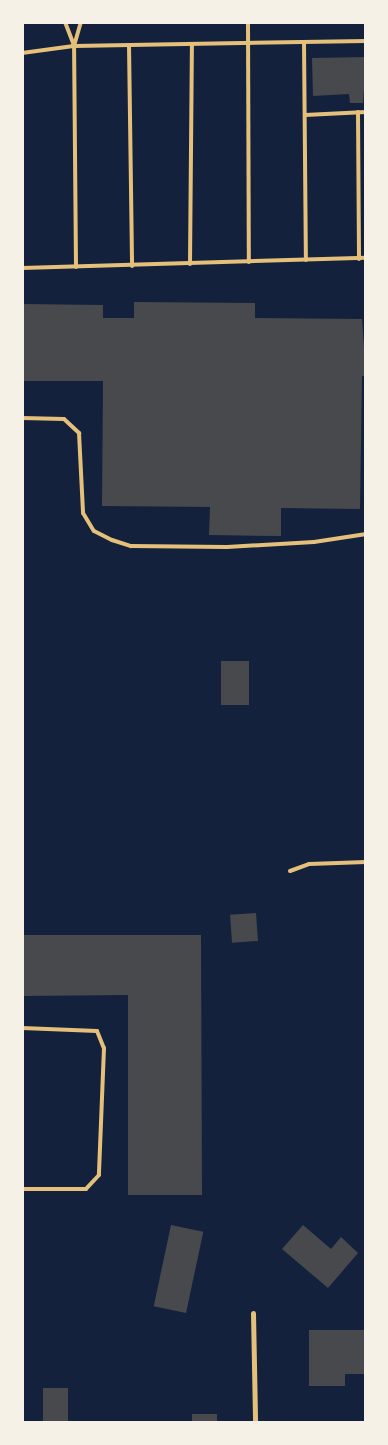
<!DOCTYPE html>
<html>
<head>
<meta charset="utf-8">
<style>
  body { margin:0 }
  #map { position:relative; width:388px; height:1445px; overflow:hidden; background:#14213d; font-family:Barlow,sans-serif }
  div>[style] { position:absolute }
  .building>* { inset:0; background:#48494c; transform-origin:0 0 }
  .service>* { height:4px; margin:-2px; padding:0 2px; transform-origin:2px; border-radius:2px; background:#e5c07b }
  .minor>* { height:5px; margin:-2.5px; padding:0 2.5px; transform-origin:2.5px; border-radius:2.5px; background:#e5c07b }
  span { translate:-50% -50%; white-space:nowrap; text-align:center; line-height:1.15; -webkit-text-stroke:5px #f6f1e7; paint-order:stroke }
  .frame { position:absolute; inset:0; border:24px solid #f6f1e7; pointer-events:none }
</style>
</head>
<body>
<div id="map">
  <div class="building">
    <div style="clip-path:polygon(366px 57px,363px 103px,350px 103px,349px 94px,313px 96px,312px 58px)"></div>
    <div style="clip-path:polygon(134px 302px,255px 303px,255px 318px,362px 319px,366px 376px,362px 376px,360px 509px,281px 508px,281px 536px,209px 535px,210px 507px,102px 506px,103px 381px,22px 381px,22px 304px,103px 305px,103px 318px,134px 318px)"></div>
    <div style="left:221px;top:661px;width:28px;height:44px"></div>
    <div style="left:256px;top:913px;width:28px;height:26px;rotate:86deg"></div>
    <div style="clip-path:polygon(22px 935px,201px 935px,202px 1195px,128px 1195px,128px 995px,22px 996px)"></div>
    <div style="left:171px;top:1225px;width:33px;height:83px;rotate:12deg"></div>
    <div style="clip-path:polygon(303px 1225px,331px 1249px,341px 1237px,358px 1253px,328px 1288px,282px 1249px)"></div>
    <div style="clip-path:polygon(309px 1330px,366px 1330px,366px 1374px,345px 1374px,345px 1386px,309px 1386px)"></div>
    <div style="left:43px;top:1388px;width:25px;height:34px"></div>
    <div style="left:192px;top:1414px;width:25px;height:8px"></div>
  </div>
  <div class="service">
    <div style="left:65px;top:22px;width:26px;rotate:69deg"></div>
    <div style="left:248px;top:22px;width:240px;rotate:89.8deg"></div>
    <div style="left:304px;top:42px;width:218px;rotate:89.5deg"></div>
    <div style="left:129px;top:45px;width:221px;rotate:89.2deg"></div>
    <div style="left:22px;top:53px;width:52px;rotate:-7.7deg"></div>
    <div style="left:74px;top:46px;width:292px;rotate:-1deg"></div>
    <div style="left:358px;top:112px;width:147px;rotate:89.6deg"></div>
    <div style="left:305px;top:115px;width:61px;rotate:-2.8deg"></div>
    <div style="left:190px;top:264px;width:220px;rotate:-89.5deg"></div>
    <div style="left:76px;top:267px;width:221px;rotate:-90.5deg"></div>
    <div style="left:74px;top:46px;width:25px;rotate:-74deg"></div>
    <div style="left:22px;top:268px;width:344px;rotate:-1.7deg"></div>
    <div style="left:22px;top:418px;width:42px;rotate:1.4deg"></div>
    <div style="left:64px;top:419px;width:21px;rotate:43deg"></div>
    <div style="left:79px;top:433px;width:80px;rotate:87.1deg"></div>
    <div style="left:83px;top:513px;width:21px;rotate:59deg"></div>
    <div style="left:94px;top:531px;width:20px;rotate:27deg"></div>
    <div style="left:112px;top:540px;width:20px;rotate:18deg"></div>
    <div style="left:131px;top:546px;width:96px;rotate:0.6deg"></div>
    <div style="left:227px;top:547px;width:87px;rotate:-3.3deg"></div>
    <div style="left:314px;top:542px;width:53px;rotate:-8.7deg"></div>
    <div style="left:22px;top:500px;width:9px;rotate:90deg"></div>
    <div style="left:290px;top:871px;width:20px;rotate:-20deg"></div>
    <div style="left:309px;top:864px;width:57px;rotate:-2deg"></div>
    <div style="left:22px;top:1028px;width:75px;rotate:2.3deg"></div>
    <div style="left:97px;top:1031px;width:18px;rotate:68deg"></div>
    <div style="left:104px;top:1048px;width:127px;rotate:92.3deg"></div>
    <div style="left:99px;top:1175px;width:19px;rotate:133deg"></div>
    <div style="left:86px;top:1189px;width:64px;rotate:180deg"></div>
  </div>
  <div class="minor">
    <div style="left:253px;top:1313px;width:109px;rotate:88.9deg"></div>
  </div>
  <div class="frame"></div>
</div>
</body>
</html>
